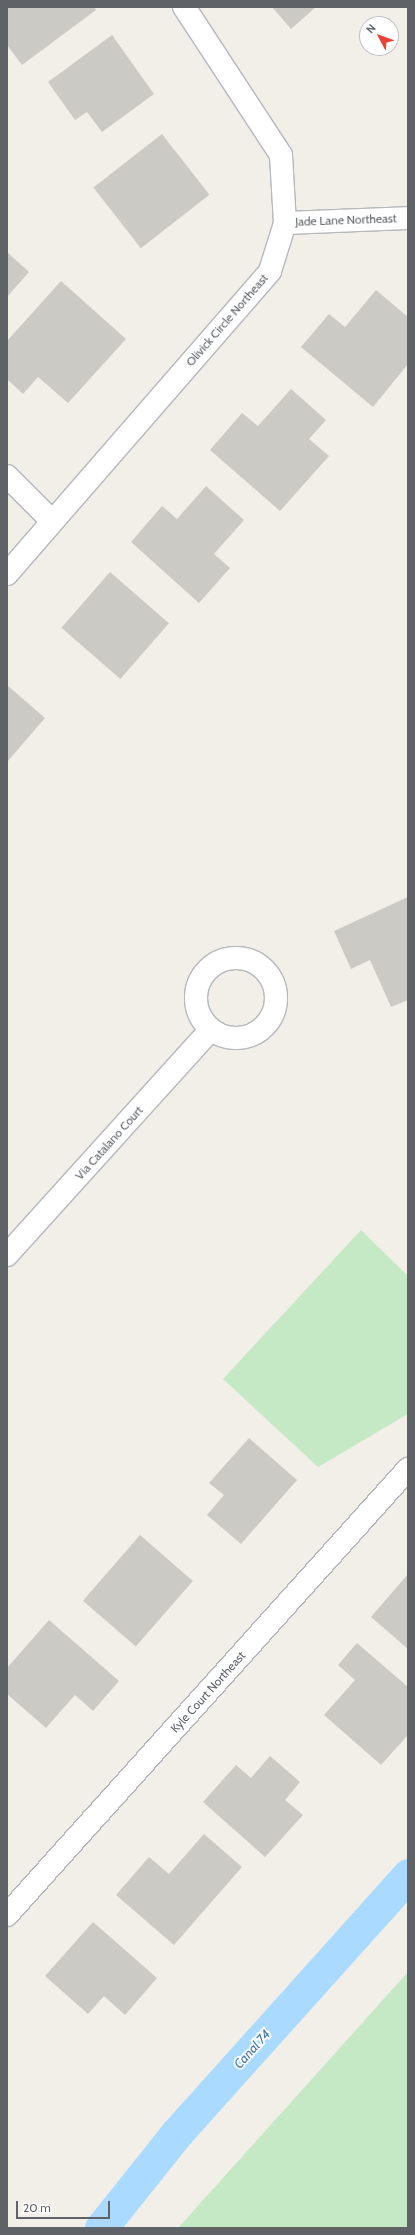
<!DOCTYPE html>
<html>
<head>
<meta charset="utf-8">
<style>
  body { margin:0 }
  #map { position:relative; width:415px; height:2235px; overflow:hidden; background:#f1efe8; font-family:Cabin,sans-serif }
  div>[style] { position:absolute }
  .green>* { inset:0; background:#c5e8c5 }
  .canal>* { height:33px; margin:-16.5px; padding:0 16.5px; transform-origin:16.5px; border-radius:16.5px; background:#aadaff }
  .building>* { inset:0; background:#cccac5; transform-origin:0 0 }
  .roads { filter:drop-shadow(1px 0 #b5b8bc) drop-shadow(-1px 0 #b5b8bc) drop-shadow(0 1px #b5b8bc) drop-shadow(0 -1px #b5b8bc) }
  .minor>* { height:22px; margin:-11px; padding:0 11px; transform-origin:11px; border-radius:11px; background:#fff }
  .minor>.ring { margin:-11px; padding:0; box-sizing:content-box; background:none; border:22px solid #fff; border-radius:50% }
  span { translate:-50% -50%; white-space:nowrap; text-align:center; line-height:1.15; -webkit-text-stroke:3.5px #fff; paint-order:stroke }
  .street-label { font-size:12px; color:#5f6368 }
  .water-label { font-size:13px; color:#4174aa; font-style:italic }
  .frame { position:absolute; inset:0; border:8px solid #5f6368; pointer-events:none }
  .north { position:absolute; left:359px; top:16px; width:40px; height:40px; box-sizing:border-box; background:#fff; border:1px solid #bfc1c3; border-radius:50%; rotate:311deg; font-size:11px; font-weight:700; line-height:16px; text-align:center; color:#5f6368 }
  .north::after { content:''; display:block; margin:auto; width:14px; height:18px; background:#ea4335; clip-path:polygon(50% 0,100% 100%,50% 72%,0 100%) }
  .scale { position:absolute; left:16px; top:2201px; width:94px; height:18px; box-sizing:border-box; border:2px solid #5f6368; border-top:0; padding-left:5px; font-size:12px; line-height:14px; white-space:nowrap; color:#5f6368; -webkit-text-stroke:3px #fff; paint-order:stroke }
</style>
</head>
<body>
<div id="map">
  <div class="green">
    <div style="clip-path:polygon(361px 1230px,408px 1276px,408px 1414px,318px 1467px,223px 1379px)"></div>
    <div style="clip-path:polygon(408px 1972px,408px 2228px,178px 2228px)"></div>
  </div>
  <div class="canal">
    <div style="left:101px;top:2228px;width:120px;rotate:-51.4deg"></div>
    <div style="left:176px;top:2134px;width:348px;rotate:-48.1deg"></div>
  </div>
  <div class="building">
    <div style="clip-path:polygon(7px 7px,94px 7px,96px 10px,22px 65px,7px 45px)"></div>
    <div style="clip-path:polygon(272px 7px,316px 7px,291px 29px)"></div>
    <div style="clip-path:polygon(112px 35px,154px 94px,102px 132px,87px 112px,75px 120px,48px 82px)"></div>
    <div style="left:162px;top:134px;width:77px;height:87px;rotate:52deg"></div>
    <div style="clip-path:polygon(7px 252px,29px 272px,7px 297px)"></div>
    <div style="clip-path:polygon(61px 281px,126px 339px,68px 403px,38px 377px,23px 394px,7px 379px,7px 341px)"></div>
    <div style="clip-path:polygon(376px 290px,408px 317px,408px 364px,373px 407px,301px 347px,329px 314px,345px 327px)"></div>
    <div style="clip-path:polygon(291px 389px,326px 420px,309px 439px,329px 456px,280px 511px,210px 450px,242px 413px,258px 426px)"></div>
    <div style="clip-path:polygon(206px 486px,244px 520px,214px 554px,230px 568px,199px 603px,131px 542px,162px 506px,177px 519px)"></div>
    <div style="left:110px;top:572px;width:78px;height:74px;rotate:41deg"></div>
    <div style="clip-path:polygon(7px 685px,45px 718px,7px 762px)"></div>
    <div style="clip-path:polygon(408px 897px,408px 1000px,391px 1007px,370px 960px,351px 969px,334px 931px)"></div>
    <div style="clip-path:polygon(249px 1438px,297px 1480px,241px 1544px,207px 1515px,224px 1495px,209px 1483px)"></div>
    <div style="left:140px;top:1535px;width:70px;height:87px;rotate:41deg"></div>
    <div style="clip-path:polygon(408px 1574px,408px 1649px,371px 1617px)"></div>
    <div style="clip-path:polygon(49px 1620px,119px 1681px,93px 1711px,75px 1695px,46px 1728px,7px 1694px,7px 1668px)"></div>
    <div style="clip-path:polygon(357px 1643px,408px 1687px,408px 1735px,381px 1765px,324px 1715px,355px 1680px,338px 1665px)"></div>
    <div style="clip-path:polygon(270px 1756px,300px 1782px,285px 1800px,303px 1815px,265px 1857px,203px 1802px,236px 1765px,251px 1778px)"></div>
    <div style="clip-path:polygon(204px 1834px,242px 1867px,174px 1945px,116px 1895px,149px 1857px,169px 1874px)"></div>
    <div style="clip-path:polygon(93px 1922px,157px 1978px,125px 2015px,104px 1996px,88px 2014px,45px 1976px)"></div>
  </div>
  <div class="roads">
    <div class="minor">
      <div style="left:285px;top:223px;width:123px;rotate:-2.3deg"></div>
      <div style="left:7px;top:476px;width:64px;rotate:45deg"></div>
      <div style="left:7px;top:574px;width:401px;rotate:-49deg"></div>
      <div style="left:270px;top:271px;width:50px;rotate:-72.6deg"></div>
      <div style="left:285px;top:223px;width:68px;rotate:-93.4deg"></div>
      <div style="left:281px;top:155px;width:177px;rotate:-123.2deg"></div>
      <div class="ring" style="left:196px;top:958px;width:58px;height:58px"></div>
      <div style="left:7px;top:1255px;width:303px;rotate:-47.9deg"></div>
      <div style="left:7px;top:1915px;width:600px;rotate:-48.04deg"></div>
    </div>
  </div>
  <div class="street-label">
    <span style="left:346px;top:220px;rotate:-2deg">Jade Lane Northeast</span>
    <span style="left:227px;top:320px;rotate:-49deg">Olivick Circle Northeast</span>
    <span style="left:109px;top:1143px;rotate:-48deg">Via Catalano Court</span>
    <span style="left:208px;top:1692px;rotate:-48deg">Kyle Court Northeast</span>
  </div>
  <div class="water-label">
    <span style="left:252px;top:2049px;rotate:-48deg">Canal 74</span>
  </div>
  <div class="frame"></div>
  <div class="north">N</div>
  <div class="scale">20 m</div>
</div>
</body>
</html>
